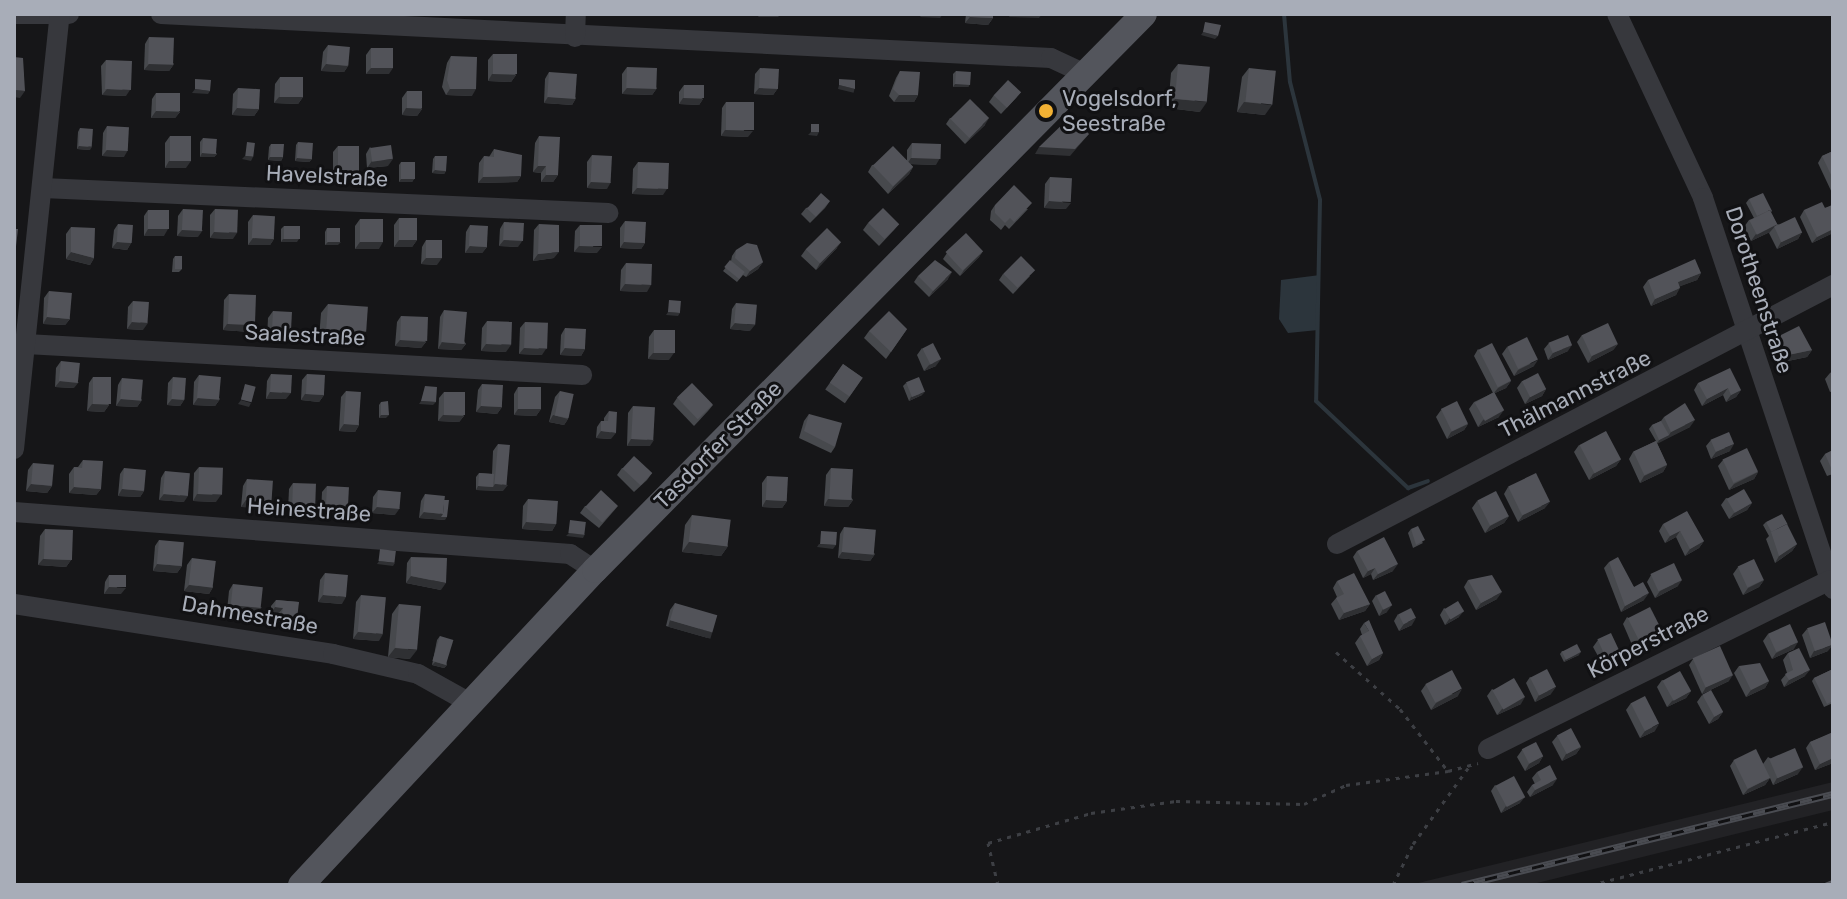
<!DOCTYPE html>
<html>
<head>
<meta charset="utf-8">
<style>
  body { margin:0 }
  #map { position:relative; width:1847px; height:899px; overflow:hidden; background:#161618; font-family:Rubik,sans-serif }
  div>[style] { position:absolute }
  .built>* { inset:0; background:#222225 }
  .water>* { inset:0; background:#2c353c }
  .stream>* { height:4px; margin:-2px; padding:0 2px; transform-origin:2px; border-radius:2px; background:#2c353c }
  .path>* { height:3px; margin-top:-1.5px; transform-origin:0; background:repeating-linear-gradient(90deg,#3d3f44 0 4px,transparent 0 10px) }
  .minor>* { height:20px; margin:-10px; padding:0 10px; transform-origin:10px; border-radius:10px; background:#37383d }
  .major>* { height:26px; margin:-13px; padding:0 13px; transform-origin:13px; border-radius:13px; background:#53555c }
  .rail>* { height:7px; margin-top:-3.5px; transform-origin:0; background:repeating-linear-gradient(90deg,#111113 0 12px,#4a4c52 0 24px); box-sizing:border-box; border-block:2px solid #4a4c52 }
  .wall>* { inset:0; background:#47494d; transform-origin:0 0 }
  .shaded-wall>* { inset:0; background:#2f3033; transform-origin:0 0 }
  .building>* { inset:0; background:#525359; transform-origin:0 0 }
  .dots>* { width:22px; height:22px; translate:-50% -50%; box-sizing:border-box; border:4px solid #111113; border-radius:50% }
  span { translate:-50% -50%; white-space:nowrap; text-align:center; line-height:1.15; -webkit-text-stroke:6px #111113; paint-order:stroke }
  .poi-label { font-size:22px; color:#a8adb8 }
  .left { translate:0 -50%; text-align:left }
  .street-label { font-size:22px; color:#a8adb8 }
  .frame { position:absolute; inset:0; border:16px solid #a8adb8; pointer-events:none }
</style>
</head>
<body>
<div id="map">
  <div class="built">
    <div style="clip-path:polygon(1833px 782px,1833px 810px,1529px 885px,1410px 885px)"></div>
  </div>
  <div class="water">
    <div style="clip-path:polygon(1320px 275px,1318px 330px,1288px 333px,1279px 319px,1281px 280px)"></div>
  </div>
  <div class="stream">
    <div style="left:1284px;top:14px;width:68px;rotate:85deg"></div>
    <div style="left:1290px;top:82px;width:122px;rotate:75.7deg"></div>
    <div style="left:1320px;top:200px;width:201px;rotate:91.1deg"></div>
    <div style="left:1316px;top:401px;width:127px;rotate:43.4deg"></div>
    <div style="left:1408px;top:488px;width:21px;rotate:-19deg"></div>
  </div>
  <div class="path">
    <div style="left:1336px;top:652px;width:86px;rotate:41.7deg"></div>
    <div style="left:1400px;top:709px;width:78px;rotate:52.3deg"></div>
    <div style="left:1448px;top:771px;width:31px;rotate:-15deg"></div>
    <div style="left:998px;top:885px;width:43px;rotate:-103.4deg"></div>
    <div style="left:988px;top:843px;width:107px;rotate:-16.2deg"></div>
    <div style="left:1091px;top:813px;width:86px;rotate:-8deg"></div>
    <div style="left:1176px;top:801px;width:128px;rotate:1.3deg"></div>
    <div style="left:1304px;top:804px;width:46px;rotate:-24.3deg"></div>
    <div style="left:1346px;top:785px;width:103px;rotate:-7.8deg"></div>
    <div style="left:1393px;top:885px;width:46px;rotate:-64deg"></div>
    <div style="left:1413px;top:844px;width:94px;rotate:-54.1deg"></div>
    <div style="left:1591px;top:885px;width:250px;rotate:-14.6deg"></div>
  </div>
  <div class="minor">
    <div style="left:14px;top:14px;width:55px"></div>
    <div style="left:161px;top:14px;width:891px;rotate:2.83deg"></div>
    <div style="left:1051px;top:58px;width:35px;rotate:25deg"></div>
    <div style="left:1617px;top:14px;width:203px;rotate:64.9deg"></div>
    <div style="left:1703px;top:198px;width:412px;rotate:71.6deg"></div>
    <div style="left:575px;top:37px;width:23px;rotate:-88deg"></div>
    <div style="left:43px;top:188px;width:566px;rotate:2.53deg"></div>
    <div style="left:26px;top:344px;width:557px;rotate:3.19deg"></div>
    <div style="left:14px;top:449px;width:437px;rotate:-84deg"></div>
    <div style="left:14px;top:512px;width:558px;rotate:4.32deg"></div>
    <div style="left:570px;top:554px;width:30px;rotate:33deg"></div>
    <div style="left:1337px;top:544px;width:560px;rotate:-27.57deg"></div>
    <div style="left:14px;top:604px;width:323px;rotate:8.9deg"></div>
    <div style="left:333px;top:654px;width:87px;rotate:13.2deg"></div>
    <div style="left:418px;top:674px;width:57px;rotate:29.2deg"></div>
    <div style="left:1488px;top:749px;width:381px;rotate:-26.3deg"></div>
  </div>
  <div class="major">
    <div style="left:301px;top:885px;width:431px;rotate:-47deg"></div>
    <div style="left:595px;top:570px;width:781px;rotate:-45.36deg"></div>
  </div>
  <div class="rail">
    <div style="left:1462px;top:885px;width:382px;rotate:-13.8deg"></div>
  </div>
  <div class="wall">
    <div style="clip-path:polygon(966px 14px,993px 14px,993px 18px,988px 25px,965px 23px)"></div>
    <div style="clip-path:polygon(149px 37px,174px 64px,169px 71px,144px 70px,145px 44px)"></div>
    <div style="clip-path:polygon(328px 45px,348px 66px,344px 72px,321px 71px,323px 52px)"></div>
    <div style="clip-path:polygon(371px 48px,389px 74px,366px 74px,366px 55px)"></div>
    <div style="clip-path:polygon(493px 54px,516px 75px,511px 82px,488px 81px,488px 60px)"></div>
    <div style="clip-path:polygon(451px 56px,472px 96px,446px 95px,442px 87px,447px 63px)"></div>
    <div style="clip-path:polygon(106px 60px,126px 96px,102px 95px,101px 66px)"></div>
    <div style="clip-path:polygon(1178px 64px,1200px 112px,1168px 108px,1171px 73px)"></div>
    <div style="clip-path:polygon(627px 67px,657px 88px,652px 95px,622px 94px,622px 74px)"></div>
    <div style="clip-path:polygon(760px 68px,778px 88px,773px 95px,754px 94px,755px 74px)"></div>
    <div style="clip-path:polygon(1249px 68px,1265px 115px,1237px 112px,1242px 77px)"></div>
    <div style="clip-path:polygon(900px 71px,918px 95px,914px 102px,894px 102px,889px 96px,896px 78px)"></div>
    <div style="clip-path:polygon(956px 71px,970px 84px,968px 87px,953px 87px,953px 74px)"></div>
    <div style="clip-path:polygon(549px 72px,576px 98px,572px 105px,544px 103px,545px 79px)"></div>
    <div style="clip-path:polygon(280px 77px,303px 97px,298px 104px,274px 103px,275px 84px)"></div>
    <div style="clip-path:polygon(684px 85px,703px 99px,699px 105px,679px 104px,679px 92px)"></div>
    <div style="clip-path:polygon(238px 88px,259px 109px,254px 116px,232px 115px,233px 94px)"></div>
    <div style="clip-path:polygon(407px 91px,422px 109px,417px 116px,402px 115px,402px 98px)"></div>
    <div style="clip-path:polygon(1021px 92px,1016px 98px,1001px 114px,989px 102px,994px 95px)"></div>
    <div style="clip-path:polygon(156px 93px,180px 112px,175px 118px,151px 118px,152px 99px)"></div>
    <div style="clip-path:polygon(726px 102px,748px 137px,721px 136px,722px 108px)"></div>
    <div style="clip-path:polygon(950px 118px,985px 125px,965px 144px,946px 124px)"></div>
    <div style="clip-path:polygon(107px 126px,124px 157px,102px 156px,103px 133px)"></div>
    <div style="clip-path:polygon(80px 128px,90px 150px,77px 149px,78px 132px)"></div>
    <div style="clip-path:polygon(170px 136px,186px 168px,165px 168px,165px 143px)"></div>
    <div style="clip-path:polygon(539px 136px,558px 175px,553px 182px,541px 182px,541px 173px,533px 172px,535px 143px)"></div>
    <div style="clip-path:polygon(203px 138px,217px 154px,214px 157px,200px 157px,200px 142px)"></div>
    <div style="clip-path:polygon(298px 142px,312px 159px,309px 162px,295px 161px,296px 145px)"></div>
    <div style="clip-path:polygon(912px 143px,936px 165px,910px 164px,913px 167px,909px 174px,888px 194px,868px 172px,872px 165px,907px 160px,907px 150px)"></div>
    <div style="clip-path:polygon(271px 144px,283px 157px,281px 161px,268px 160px,269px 147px)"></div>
    <div style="clip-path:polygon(338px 146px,359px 174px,354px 180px,333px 180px,333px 152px)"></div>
    <div style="clip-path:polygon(370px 147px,388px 166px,367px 168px,366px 154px)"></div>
    <div style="clip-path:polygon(494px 149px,521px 176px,517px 182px,478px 183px,479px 163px,484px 156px,489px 157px)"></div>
    <div style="clip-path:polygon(1833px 151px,1833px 195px,1818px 163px,1822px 156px)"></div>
    <div style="clip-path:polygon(592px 155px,607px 189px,587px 188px,587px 162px)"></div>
    <div style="clip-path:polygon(435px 156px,446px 171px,444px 174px,432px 173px,433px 159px)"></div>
    <div style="clip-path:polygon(401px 162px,414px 179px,412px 182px,399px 182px,399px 165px)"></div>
    <div style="clip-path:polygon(638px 162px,663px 195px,632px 194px,633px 169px)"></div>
    <div style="clip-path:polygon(1050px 177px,1066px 209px,1044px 208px,1045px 184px)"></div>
    <div style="clip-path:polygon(1749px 199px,1771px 213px,1777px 224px,1802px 232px,1798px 239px,1777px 249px,1769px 233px,1770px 232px,1751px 241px,1744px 227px,1749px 220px,1754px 218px,1746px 203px)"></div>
    <div style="clip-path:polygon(830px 201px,825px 208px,810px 223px,801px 214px,806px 208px)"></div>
    <div style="clip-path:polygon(995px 205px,1028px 209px,1009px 229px,1005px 225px,1001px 230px,990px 220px,991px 211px)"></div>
    <div style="clip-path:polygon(1833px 207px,1833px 233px,1812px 243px,1800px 217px,1804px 210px)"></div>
    <div style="clip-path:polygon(183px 209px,198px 237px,177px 236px,178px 216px)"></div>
    <div style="clip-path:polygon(215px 209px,233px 239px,210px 238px,210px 215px)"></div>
    <div style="clip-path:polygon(148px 210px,164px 236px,144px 236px,144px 216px)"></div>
    <div style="clip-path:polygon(253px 215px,274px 239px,270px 245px,248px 245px,248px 222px)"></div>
    <div style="clip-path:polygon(399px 218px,417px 240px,412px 247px,394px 247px,394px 225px)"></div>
    <div style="clip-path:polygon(360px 219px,379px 249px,355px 249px,355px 226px)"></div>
    <div style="clip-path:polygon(625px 221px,645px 243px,641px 249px,620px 248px,620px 228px)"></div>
    <div style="clip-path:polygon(504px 222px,518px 247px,499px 246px,500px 229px)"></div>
    <div style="clip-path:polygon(868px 223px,899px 224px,894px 230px,879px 246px,863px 230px)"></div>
    <div style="clip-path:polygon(118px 224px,131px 243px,127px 250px,112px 248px,114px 230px)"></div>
    <div style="clip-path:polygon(539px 224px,554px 258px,533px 261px,534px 230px)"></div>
    <div style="clip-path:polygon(470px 225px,487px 247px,482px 253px,465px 253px,466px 232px)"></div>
    <div style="clip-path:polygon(580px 225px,597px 253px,574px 252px,575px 231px)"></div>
    <div style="clip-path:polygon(284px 226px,297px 242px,281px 242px,281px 229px)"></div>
    <div style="clip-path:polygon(71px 227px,94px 258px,90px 265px,66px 259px,66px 234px)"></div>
    <div style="clip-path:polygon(327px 228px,338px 245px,325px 245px,325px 232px)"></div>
    <div style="clip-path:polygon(426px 240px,437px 265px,421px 264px,422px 247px)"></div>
    <div style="clip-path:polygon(837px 248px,816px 270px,801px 256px,806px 249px)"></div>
    <div style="clip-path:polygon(736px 250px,763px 262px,758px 269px,746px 277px,743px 275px,737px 282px,723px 271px,731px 261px,732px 256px)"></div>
    <div style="clip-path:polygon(983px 251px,979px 257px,960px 276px,943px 259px,947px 253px)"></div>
    <div style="clip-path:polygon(175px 256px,182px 269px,179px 272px,172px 272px,173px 259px)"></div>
    <div style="clip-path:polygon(626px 263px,647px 292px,620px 291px,621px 270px)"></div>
    <div style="clip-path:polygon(1701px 273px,1697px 280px,1680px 286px,1676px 295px,1651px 306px,1643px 287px,1648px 280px)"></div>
    <div style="clip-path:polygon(1003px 274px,1030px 276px,1013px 294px,999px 280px)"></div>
    <div style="clip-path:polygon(918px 276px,948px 279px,929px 297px,914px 282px)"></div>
    <div style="clip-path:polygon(49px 291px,70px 319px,65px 325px,43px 324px,44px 298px)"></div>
    <div style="clip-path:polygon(229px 294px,250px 332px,223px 330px,224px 300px)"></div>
    <div style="clip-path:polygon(133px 301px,143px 330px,127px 329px,128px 307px)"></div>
    <div style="clip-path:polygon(736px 303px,750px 331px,730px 329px,732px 309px)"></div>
    <div style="clip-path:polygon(328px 304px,365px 333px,358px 343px,319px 339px,321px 313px)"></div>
    <div style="clip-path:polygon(444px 310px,466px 344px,461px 350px,438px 349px,440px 317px)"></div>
    <div style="clip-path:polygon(273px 311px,287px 340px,267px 339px,268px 318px)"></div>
    <div style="clip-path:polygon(401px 316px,426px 342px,421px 348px,395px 346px,397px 322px)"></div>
    <div style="clip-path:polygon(487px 321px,506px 352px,481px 351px,482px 328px)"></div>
    <div style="clip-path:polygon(525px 322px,542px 355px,519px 354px,520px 328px)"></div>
    <div style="clip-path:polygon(565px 328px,585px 349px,581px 356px,560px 355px,561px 335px)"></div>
    <div style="clip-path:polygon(907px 329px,886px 359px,864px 338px,869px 331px)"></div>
    <div style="clip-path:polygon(654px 330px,669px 360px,648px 359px,649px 337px)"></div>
    <div style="clip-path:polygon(1582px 335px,1618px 344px,1613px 350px,1588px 363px,1577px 342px)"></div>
    <div style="clip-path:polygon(1779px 336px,1812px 350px,1807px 357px,1783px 362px,1774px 343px)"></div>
    <div style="clip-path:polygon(1549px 343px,1568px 351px,1548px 360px,1544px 349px)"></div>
    <div style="clip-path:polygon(1507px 347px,1534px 366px,1514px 376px,1502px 354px)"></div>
    <div style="clip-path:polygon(922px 348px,936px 366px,924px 371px,917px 355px)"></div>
    <div style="clip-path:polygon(1478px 349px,1511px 381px,1506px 388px,1495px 393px,1499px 417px,1478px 427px,1469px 409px,1474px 402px,1493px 393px,1474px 356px)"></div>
    <div style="clip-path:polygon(61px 361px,74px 388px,55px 387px,56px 368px)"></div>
    <div style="left:843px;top:364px;width:24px;height:31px;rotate:35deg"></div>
    <div style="clip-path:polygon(1833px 371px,1833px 391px,1830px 392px,1825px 379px,1830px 373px)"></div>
    <div style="clip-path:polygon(271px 374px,286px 399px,266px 399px,267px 381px)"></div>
    <div style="clip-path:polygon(307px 374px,324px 395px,319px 402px,301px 400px,302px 380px)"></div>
    <div style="clip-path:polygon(199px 375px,220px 399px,215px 406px,193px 405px,194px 382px)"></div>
    <div style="clip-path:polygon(93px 377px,109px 405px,104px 412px,87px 411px,89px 383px)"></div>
    <div style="clip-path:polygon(173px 377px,184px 400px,180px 406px,167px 405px,168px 383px)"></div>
    <div style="clip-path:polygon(122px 378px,142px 400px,137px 407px,116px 406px,118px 385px)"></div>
    <div style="clip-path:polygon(1522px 381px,1546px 389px,1542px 396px,1525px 404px,1517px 388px)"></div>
    <div style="clip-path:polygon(906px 383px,922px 395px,909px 401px,903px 386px)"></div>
    <div style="clip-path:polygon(1698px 383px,1741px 390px,1736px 397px,1726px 402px,1723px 395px,1702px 406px,1694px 390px)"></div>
    <div style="clip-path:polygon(482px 384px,502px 407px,497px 414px,476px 412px,478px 390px)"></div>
    <div style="clip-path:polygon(518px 387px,541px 409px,536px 416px,514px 415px,514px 394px)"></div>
    <div style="clip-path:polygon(346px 391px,359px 425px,355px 432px,339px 431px,341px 397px)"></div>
    <div style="clip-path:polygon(560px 391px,568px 419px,564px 425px,549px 422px,555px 397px)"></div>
    <div style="clip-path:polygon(444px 392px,464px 416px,459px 422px,438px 421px,439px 398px)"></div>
    <div style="clip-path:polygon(677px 398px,713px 405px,708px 411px,694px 426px,673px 404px)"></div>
    <div style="clip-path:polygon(381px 402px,386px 418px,379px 418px,379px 405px)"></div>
    <div style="clip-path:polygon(633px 406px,650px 446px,627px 446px,628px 413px)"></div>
    <div style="clip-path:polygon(1441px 410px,1468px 424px,1464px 430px,1447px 439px,1436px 417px)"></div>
    <div style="clip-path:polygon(609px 411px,611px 439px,596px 438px,597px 427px,601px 421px,604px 421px,604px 418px)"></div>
    <div style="clip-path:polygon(809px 414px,835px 447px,831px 453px,799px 438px,804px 421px)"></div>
    <div style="clip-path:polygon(1664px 417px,1690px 427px,1657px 443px,1667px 465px,1663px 472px,1640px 483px,1629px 459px,1633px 452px,1656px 441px,1649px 429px,1652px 425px,1661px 421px)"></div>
    <div style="clip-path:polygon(1711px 440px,1730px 451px,1711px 459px,1706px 446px)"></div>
    <div style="clip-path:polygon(498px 444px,503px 491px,476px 490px,476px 477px,479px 473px,492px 474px,493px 451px)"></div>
    <div style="clip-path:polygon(1579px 445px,1621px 459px,1616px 466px,1589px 480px,1574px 452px)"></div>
    <div style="clip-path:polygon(1833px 450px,1833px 474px,1827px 476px,1820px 461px,1825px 454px)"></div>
    <div style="clip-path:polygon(83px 460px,101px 489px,96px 495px,69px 493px,69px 474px,74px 467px,78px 467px)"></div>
    <div style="clip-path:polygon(1723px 460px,1758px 472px,1754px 479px,1729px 490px,1718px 466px)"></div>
    <div style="clip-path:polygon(33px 463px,52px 486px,47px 493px,26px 491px,28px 470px)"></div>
    <div style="clip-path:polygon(199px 467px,216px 502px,193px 501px,194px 473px)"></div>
    <div style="clip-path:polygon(124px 468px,144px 491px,140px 497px,118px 496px,120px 474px)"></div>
    <div style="clip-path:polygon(622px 468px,652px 473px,647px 480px,634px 492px,617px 475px)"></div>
    <div style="clip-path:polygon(831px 468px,853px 500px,848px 507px,824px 506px,826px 475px)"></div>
    <div style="clip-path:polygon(165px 471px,184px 502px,159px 500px,161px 478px)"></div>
    <div style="clip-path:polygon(767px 476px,787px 501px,782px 508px,762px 507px,762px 483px)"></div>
    <div style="clip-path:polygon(247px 479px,272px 502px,267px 508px,241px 507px,243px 486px)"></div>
    <div style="clip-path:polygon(293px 483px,315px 506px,311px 512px,288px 511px,289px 489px)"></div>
    <div style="clip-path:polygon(327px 486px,343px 515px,321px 514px,322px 492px)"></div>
    <div style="clip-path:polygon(1508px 487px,1545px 508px,1518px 522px,1504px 494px)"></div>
    <div style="clip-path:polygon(378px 490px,395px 515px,372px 513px,373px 497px)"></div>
    <div style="clip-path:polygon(425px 494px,445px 520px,419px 518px,421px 501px)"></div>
    <div style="clip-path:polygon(1726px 498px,1752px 503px,1747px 510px,1729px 519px,1721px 505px)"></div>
    <div style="clip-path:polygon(528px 499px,556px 524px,552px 531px,522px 529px,523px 506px)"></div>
    <div style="clip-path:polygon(1477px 501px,1509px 516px,1504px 523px,1485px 533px,1472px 508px)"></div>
    <div style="clip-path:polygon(585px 506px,618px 506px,599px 528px,580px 513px)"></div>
    <div style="clip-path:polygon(692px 515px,728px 546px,721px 556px,682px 552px,685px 525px)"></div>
    <div style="clip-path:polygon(1766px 522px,1797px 544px,1792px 551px,1775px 563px,1766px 539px,1769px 536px,1763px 525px)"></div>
    <div style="clip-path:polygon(1663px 524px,1704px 541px,1699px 548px,1685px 556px,1676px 537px,1665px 543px,1659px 531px)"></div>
    <div style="clip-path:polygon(844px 527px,875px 554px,870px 561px,838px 558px,840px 534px)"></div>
    <div style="clip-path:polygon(45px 529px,71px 560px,66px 567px,38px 565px,40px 536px)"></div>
    <div style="clip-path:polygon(1411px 529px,1423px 543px,1413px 548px,1408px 533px)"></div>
    <div style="clip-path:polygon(159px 540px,182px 566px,177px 573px,153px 571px,155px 546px)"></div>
    <div style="clip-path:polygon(1357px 551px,1393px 571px,1373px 580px,1371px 574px,1363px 578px,1353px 557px)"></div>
    <div style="clip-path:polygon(411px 557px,441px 590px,406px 583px,407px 563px)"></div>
    <div style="clip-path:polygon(192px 558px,213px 587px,209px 594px,184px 591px,187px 565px)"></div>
    <div style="clip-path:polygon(1609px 562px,1634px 587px,1644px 600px,1621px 612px,1604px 568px)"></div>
    <div style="clip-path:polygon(1738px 567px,1764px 580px,1759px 587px,1743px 595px,1733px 574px)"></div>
    <div style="clip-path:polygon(325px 573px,342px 604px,318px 602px,320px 580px)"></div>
    <div style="clip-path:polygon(109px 575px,121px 594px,104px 594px,105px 582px)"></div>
    <div style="clip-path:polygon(1651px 575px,1678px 586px,1655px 598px,1647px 582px)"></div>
    <div style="clip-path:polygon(1468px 580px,1497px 599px,1476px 610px,1464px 587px)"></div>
    <div style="clip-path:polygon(1337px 581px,1370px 604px,1365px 611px,1339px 620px,1331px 604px,1337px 597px,1333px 588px)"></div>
    <div style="clip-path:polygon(233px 584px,257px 614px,227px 611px,229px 591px)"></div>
    <div style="clip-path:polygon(361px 595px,379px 641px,353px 639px,356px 602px)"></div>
    <div style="clip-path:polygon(1376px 595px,1387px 612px,1379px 616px,1372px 601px)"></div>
    <div style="clip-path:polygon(276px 600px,299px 602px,292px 625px,277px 624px,278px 614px,271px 614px,271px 606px)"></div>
    <div style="clip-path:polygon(675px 603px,708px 638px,666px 626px,670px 610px)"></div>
    <div style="clip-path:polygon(399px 604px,410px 659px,388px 657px,392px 614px)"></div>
    <div style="clip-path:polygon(1444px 608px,1459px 617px,1445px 625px,1440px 615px)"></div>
    <div style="clip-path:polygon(1398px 614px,1412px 625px,1399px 631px,1394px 621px)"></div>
    <div style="clip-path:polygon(1627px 617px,1656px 636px,1633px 647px,1623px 624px)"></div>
    <div style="clip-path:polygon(1364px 623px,1383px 653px,1379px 660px,1367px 666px,1355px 643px,1360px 636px,1362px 635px,1360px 629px)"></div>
    <div style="clip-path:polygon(1807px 629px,1828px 651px,1810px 658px,1802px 635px)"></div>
    <div style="clip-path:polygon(1768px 634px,1794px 649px,1772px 659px,1763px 641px)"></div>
    <div style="clip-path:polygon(440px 636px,447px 665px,444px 668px,432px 665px,437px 640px)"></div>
    <div style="clip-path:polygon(1598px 640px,1617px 660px,1604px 667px,1593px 647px)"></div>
    <div style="clip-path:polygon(1562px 651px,1579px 655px,1564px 662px,1560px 654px)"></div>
    <div style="clip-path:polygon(1788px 653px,1805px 676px,1784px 687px,1781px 680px,1787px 673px,1783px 660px)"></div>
    <div style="clip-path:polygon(1693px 659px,1729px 681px,1702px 694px,1689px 665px)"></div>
    <div style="clip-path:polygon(1739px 666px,1769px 681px,1765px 688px,1746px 697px,1734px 673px)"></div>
    <div style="clip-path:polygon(1833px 669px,1833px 703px,1824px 707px,1812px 681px,1814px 678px)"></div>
    <div style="clip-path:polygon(1530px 677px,1551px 694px,1535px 702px,1526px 683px)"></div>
    <div style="clip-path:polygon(1662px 680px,1691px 691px,1686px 698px,1667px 707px,1657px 687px)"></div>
    <div style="clip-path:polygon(1426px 684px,1458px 696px,1431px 710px,1421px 691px)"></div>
    <div style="clip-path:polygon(1492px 689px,1521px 704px,1497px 715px,1487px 696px)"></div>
    <div style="clip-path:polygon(1702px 695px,1723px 712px,1718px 719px,1709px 724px,1697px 702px)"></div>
    <div style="clip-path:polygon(1631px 703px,1655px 731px,1640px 738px,1626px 710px)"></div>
    <div style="clip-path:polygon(1833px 733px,1833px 763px,1815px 770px,1806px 748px,1810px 742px)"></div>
    <div style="clip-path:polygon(1557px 736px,1581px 747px,1576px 754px,1562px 761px,1552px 742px)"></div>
    <div style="clip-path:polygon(1522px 750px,1543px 756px,1539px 763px,1525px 771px,1517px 757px)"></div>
    <div style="clip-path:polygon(1768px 757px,1798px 774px,1773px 785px,1770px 778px,1765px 785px,1743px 795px,1730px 766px,1734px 760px,1763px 764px)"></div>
    <div style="clip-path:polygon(1537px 772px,1553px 785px,1530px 797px,1527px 792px,1532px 785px,1535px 784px,1532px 778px)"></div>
    <div style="clip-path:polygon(1495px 785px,1520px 803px,1501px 813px,1491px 791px)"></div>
  </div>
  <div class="shaded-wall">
    <div style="clip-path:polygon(722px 14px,745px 14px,743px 16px,721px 15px)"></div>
    <div style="clip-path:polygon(760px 14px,781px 14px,778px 17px,758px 17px)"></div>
    <div style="clip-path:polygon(922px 14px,943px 14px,940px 18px,920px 17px)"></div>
    <div style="clip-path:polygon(1011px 14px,1042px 14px,1039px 18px,1009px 17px)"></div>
    <div style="clip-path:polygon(970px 17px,993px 18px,988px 25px,965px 23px)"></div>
    <div style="clip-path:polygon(1203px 32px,1218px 36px,1215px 39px,1201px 35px)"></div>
    <div style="clip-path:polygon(149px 64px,174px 64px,169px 71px,144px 70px)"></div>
    <div style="clip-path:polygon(326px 64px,348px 66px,344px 72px,321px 71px)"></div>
    <div style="clip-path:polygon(371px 68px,393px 68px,389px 74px,366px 74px)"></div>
    <div style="clip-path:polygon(492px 74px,516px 75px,511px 82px,488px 81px)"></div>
    <div style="clip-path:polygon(955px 84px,970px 84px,968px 87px,953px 87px)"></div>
    <div style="left:839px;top:85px;width:16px;height:4px;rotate:14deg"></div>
    <div style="clip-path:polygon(627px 88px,657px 88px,652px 95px,622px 94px)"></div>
    <div style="clip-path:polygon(759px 88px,778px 88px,773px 95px,754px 94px)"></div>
    <div style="clip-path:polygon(107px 89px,130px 90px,126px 96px,102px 95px)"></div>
    <div style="clip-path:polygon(195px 89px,210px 91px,208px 94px,192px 93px)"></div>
    <div style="clip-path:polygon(450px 89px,476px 89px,472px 96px,446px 95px)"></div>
    <div style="clip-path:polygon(14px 90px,25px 91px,20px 98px,14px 97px)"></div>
    <div style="clip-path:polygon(899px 95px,918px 95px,914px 102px,894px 102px)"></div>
    <div style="clip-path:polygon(279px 97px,303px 97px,298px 104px,274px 103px)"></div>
    <div style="clip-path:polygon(548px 97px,576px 98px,572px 105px,544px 103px)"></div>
    <div style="clip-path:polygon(683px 98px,703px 99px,699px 105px,679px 104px)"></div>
    <div style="clip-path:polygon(1175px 99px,1207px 102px,1200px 112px,1168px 108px)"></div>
    <div style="clip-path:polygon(1244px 102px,1272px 105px,1265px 115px,1237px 112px)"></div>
    <div style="clip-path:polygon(237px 108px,259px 109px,254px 116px,232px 115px)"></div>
    <div style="clip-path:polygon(406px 108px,422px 109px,417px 116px,402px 115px)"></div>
    <div style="clip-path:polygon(156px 111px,180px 112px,175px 118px,151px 118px)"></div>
    <div style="clip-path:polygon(989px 118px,985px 125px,965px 144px,970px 138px)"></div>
    <div style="clip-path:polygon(725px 130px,753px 131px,748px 137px,721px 136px)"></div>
    <div style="clip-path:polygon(811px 132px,819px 132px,817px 136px,808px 135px)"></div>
    <div style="clip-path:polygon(1089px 134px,1070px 156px,1035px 154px,1039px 147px)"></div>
    <div style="clip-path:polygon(79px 146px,92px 147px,90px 150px,77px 149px)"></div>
    <div style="clip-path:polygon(107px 150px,128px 150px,124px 157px,102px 156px)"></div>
    <div style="clip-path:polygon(202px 153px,217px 154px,214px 157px,200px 157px)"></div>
    <div style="clip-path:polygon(245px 156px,253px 157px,251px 161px,242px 159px)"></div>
    <div style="clip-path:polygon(270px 157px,283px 157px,281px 161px,268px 160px)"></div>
    <div style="clip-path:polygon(297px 158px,312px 159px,309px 162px,295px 161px)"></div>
    <div style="clip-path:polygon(911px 158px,940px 158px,936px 165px,907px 164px)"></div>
    <div style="clip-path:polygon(393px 159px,388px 166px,367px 168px,372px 161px)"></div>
    <div style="clip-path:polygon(169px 161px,191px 161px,186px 168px,165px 168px)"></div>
    <div style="clip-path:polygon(538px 166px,546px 166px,541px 173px,533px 172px)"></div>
    <div style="clip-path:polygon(913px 167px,909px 174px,888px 194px,893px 187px)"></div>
    <div style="clip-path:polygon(435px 170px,446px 171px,444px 174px,432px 173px)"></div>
    <div style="clip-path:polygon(337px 173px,359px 174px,354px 180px,333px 180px)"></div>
    <div style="clip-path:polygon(546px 175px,558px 175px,553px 182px,541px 182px)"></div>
    <div style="clip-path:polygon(521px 176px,517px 182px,478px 183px,483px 177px)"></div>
    <div style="clip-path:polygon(401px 179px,414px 179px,412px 182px,399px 182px)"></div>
    <div style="clip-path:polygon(591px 182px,611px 182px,607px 189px,587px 188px)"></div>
    <div style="clip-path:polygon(637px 188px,667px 189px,663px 195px,632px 194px)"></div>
    <div style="clip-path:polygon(1049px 201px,1071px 203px,1066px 209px,1044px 208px)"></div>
    <div style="clip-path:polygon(1777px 224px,1770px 232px,1751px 241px,1756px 234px)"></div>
    <div style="clip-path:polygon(148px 229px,168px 229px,164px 236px,144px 236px)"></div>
    <div style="clip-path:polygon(1833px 229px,1833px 233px,1812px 243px,1817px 237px)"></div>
    <div style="clip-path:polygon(182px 230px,203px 230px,198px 237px,177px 236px)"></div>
    <div style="clip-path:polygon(214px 232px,237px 233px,233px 239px,210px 238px)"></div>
    <div style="clip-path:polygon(1802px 232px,1798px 239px,1777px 249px,1781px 242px)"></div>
    <div style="clip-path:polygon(253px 238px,274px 239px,270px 245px,248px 245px)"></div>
    <div style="clip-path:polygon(283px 239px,299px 239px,297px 242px,281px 242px)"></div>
    <div style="clip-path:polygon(399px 240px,417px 240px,412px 247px,394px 247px)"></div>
    <div style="clip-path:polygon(504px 240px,523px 240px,518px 247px,499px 246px)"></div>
    <div style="clip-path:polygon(117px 242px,131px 243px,127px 250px,112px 248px)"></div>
    <div style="clip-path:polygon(328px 242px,341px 242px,338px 245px,325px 245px)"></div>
    <div style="clip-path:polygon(360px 242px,383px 242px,379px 249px,355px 249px)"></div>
    <div style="clip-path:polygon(624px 242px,645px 243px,641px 249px,620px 248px)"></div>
    <div style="clip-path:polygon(841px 242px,837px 248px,816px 270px,820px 263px)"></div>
    <div style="clip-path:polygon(470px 246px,487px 247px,482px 253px,465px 253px)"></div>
    <div style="clip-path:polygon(579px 246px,602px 247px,597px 253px,574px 252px)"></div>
    <div style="clip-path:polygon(983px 251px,979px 257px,960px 276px,964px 270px)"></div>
    <div style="clip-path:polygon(71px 252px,94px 258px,90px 265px,66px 259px)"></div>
    <div style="clip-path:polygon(559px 252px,554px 258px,533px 261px,538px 254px)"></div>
    <div style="clip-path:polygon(426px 258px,442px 258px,437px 265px,421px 264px)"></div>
    <div style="clip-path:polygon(763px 262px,758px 269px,746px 277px,750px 271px)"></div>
    <div style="clip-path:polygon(952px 272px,948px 279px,929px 297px,933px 291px)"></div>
    <div style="clip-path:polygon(1701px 273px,1697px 280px,1673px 289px,1678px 282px)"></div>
    <div style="clip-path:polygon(625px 284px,651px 285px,647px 292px,620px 291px)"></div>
    <div style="clip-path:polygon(1680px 288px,1676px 295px,1651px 306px,1655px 299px)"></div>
    <div style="clip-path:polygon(668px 312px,680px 313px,678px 316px,666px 315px)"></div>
    <div style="clip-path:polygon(47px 317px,70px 319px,65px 325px,43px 324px)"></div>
    <div style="clip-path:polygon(132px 322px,148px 323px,143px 330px,127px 329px)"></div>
    <div style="clip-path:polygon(735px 323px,755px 325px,750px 331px,730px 329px)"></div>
    <div style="clip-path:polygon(227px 324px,255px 325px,250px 332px,223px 330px)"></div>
    <div style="clip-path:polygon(325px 329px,365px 333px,358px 343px,319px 339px)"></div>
    <div style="clip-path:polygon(271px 333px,291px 333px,287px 340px,267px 339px)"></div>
    <div style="clip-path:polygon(400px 340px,426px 342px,421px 348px,395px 346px)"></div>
    <div style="clip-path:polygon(442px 342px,466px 344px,461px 350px,438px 349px)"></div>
    <div style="clip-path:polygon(486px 344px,511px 345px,506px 352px,481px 351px)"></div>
    <div style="clip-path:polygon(1618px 344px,1613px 350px,1588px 363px,1592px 356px)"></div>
    <div style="clip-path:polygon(1572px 345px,1568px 351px,1548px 360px,1553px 353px)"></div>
    <div style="clip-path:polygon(524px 348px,546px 349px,542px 355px,519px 354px)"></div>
    <div style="clip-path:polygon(565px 348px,585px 349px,581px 356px,560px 355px)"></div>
    <div style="clip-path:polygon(1812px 350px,1807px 357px,1783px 362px,1788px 355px)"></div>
    <div style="clip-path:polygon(653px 353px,674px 353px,669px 360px,648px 359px)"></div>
    <div style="clip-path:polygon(941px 359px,936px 366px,924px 371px,929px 365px)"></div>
    <div style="clip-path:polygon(1538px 360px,1534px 366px,1514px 376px,1518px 370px)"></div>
    <div style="clip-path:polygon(60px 381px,79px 382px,74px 388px,55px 387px)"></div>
    <div style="clip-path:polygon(1511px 381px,1506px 388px,1493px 394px,1498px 388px)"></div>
    <div style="clip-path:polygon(1728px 388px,1723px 395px,1702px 406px,1707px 399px)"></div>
    <div style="clip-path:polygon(1546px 389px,1542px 396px,1525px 404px,1530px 397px)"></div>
    <div style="clip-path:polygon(1741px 390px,1736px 397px,1726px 402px,1731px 395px)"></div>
    <div style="clip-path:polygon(270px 392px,291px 393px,286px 399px,266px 399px)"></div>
    <div style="clip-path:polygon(925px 392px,922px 395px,909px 401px,911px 397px)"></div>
    <div style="clip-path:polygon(305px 394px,324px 395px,319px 402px,301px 400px)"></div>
    <div style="clip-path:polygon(198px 398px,220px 399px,215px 406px,193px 405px)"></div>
    <div style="clip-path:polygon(121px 399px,142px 400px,137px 407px,116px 406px)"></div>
    <div style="clip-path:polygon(172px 399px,184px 400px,180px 406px,167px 405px)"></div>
    <div style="clip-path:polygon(241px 400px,251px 403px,249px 407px,238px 404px)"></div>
    <div style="clip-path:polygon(421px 401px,436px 402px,433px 405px,419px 404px)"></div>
    <div style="clip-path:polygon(92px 404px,109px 405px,104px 412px,87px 411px)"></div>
    <div style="clip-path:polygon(481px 406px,502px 407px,497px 414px,476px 412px)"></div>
    <div style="clip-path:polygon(518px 409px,541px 409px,536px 416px,514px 415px)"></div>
    <div style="clip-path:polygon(1504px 410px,1499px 417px,1478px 427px,1483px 420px)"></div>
    <div style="clip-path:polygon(381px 415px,389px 415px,386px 418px,379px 418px)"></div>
    <div style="clip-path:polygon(443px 415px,464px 416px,459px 422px,438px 421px)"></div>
    <div style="clip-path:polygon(553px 415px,568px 419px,564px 425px,549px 422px)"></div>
    <div style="clip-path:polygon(1695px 420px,1690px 427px,1657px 444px,1659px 440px,1669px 435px,1671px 432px)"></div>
    <div style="clip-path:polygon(344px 424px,359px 425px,355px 432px,339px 431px)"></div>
    <div style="clip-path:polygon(1468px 424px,1464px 430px,1447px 439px,1451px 432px)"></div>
    <div style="clip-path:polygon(601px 431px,616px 433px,611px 439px,596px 438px)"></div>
    <div style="clip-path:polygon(631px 439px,654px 440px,650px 446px,627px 446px)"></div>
    <div style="clip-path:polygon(1734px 444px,1730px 451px,1711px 459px,1716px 452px)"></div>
    <div style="clip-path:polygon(1621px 459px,1616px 466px,1589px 480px,1593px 474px)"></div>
    <div style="clip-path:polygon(1667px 465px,1663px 472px,1640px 483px,1644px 476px)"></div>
    <div style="clip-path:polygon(1758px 472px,1754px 479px,1729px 490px,1734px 484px)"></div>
    <div style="clip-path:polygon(31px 484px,52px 486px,47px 493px,26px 491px)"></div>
    <div style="clip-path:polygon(495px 484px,508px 485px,503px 491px,476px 490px,478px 486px,493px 487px)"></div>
    <div style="clip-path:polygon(74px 487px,101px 489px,96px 495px,69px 493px)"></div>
    <div style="clip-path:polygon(122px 489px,144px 491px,140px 497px,118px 496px)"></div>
    <div style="clip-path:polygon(164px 494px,188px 496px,184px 502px,159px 500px)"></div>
    <div style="clip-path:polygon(197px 494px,221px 495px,216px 502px,193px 501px)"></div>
    <div style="clip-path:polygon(828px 499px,853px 500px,848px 507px,824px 506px)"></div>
    <div style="clip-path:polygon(246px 500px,272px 502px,267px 508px,241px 507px)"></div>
    <div style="clip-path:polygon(766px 500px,787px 501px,782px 508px,762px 507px)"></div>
    <div style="clip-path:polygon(1550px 502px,1545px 508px,1518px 522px,1523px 515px)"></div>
    <div style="clip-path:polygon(1752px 503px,1747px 510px,1729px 519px,1734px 513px)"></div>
    <div style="clip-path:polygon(292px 505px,315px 506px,311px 512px,288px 511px)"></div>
    <div style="clip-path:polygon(377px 507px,400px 508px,395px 515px,372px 513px)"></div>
    <div style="clip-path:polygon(326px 508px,348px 509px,343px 515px,321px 514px)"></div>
    <div style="clip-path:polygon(424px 512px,443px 514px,447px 517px,445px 520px,419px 518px)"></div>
    <div style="clip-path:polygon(1509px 516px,1504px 523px,1485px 533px,1490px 526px)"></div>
    <div style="clip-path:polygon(526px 522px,556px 524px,552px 531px,522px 529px)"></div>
    <div style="clip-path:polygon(1680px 531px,1676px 537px,1665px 543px,1670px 536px)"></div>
    <div style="clip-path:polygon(569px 533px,585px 534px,583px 538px,566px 536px)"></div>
    <div style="clip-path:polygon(1704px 541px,1699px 548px,1685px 556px,1690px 549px)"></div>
    <div style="clip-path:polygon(689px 542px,728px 546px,721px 556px,682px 552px)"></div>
    <div style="clip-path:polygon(819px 544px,836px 545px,833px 549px,817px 547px)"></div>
    <div style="clip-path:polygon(1797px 544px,1792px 551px,1775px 563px,1779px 556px)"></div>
    <div style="clip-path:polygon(842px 552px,875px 554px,870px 561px,838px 558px)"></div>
    <div style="clip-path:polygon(43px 559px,71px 560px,66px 567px,38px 565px)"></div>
    <div style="clip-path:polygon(379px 561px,395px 563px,393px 566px,377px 564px)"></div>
    <div style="clip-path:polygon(157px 564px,182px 566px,177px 573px,153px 571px)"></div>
    <div style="clip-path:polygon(1398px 564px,1393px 571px,1373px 580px,1378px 574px)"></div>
    <div style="clip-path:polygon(1375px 568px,1371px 574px,1363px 578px,1368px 571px)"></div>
    <div style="clip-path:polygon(411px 576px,446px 583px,441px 590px,406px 583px)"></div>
    <div style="clip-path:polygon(1682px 580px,1678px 586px,1655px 598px,1660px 591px)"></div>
    <div style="clip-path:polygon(1764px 580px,1759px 587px,1743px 595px,1748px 588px)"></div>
    <div style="clip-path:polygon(189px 585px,213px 587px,209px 594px,184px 591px)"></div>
    <div style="clip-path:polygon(109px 587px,126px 588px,121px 594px,104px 594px)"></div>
    <div style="clip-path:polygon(1502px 592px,1497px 599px,1476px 610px,1481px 603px)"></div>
    <div style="clip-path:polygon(1649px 593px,1644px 600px,1621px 612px,1625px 606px)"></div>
    <div style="clip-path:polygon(323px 595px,346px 597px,342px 604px,318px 602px)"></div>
    <div style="clip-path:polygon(1370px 604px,1365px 611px,1339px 620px,1344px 613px)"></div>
    <div style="clip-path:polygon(231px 605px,262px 607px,257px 614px,227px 611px)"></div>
    <div style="clip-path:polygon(1392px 605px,1387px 612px,1379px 616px,1383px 609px)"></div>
    <div style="clip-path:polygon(275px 607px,283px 608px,278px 614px,271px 614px)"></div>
    <div style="clip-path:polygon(1464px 611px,1459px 617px,1445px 625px,1450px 618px)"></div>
    <div style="clip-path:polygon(281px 617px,297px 619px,292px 625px,277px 624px)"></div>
    <div style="clip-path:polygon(1416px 618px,1412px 625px,1399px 631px,1404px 624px)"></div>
    <div style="left:670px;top:620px;width:44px;height:7px;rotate:16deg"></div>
    <div style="clip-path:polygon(1661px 629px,1656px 636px,1633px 647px,1638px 640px)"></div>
    <div style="clip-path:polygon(358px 632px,383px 634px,379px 641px,353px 639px)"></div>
    <div style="clip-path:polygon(1798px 642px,1794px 649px,1772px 659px,1776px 653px)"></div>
    <div style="clip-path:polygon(1833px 645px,1828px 651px,1810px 658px,1814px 651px)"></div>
    <div style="clip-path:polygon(395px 648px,417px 650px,410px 659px,388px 657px)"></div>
    <div style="clip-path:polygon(1581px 652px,1579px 655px,1564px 662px,1566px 659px)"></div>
    <div style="clip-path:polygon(1383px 653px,1379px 660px,1367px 666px,1372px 659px)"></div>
    <div style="clip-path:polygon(1621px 654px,1617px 660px,1604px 667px,1609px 661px)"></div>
    <div style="clip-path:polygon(435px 662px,447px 665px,444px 668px,432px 665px)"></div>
    <div style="clip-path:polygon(1810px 670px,1805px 676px,1784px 687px,1789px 680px)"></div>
    <div style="clip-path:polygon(1733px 675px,1729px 681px,1702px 694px,1706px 687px)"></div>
    <div style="clip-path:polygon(1769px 681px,1765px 688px,1746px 697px,1751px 690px)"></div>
    <div style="clip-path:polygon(1556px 687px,1551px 694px,1535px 702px,1539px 695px)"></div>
    <div style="clip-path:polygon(1462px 689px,1458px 696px,1431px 710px,1436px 703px)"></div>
    <div style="clip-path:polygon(1691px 691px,1686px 698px,1667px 707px,1672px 701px)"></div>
    <div style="clip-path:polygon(1525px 697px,1521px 704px,1497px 715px,1502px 709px)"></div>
    <div style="clip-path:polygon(1723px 712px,1718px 719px,1709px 724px,1714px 717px)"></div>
    <div style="clip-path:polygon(1659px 724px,1655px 731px,1640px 738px,1645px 731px)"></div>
    <div style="clip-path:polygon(1581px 747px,1576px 754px,1562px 761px,1566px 754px)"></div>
    <div style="clip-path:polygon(1543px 756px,1539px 763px,1525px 771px,1529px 764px)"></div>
    <div style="clip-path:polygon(1833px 758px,1833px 763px,1815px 770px,1820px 764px)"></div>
    <div style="clip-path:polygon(1803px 767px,1798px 774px,1773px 785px,1777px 778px)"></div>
    <div style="clip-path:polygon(1770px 778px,1765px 785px,1743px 795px,1748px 789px)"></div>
    <div style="clip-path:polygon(1557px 779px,1553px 785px,1530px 797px,1535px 790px)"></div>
    <div style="clip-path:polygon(1525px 797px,1520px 803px,1501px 813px,1506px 806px)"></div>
  </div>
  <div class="building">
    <div style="clip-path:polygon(970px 14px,993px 14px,993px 18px,970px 17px)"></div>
    <div style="clip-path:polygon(1205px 22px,1221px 25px,1218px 36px,1203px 32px)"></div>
    <div style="left:149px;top:37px;width:25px;height:27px;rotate:2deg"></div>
    <div style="left:328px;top:45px;width:22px;height:19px;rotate:5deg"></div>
    <div style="left:371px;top:48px;width:22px;height:20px"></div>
    <div style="left:493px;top:54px;width:24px;height:20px"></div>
    <div style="clip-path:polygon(451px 56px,477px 57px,476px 89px,450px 89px,447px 80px)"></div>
    <div style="clip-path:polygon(14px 57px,23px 58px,25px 91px,14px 90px)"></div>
    <div style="left:106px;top:60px;width:26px;height:29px;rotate:2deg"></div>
    <div style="left:1178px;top:64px;width:32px;height:35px;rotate:5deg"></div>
    <div style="left:627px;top:67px;width:30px;height:21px;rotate:2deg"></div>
    <div style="left:760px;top:68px;width:19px;height:20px;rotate:3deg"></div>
    <div style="left:1249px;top:68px;width:27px;height:34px;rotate:6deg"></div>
    <div style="clip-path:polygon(900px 71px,920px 72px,918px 95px,899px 95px,893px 89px)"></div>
    <div style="left:956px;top:71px;width:15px;height:13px;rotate:4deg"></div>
    <div style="left:549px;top:72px;width:28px;height:25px;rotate:4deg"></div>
    <div style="left:280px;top:77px;width:23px;height:20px"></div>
    <div style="clip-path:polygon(195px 79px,211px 80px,210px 91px,195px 89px)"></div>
    <div style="clip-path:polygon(839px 79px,855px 80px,855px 89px,839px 85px)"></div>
    <div style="left:1008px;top:80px;width:18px;height:21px;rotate:43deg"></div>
    <div style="left:684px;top:85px;width:20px;height:13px"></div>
    <div style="left:238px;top:88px;width:22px;height:20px;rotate:3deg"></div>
    <div style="left:407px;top:91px;width:15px;height:17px"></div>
    <div style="left:156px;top:93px;width:24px;height:18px"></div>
    <div style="left:970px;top:99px;width:27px;height:28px;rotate:45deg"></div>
    <div style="left:726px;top:102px;width:28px;height:28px"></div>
    <div style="clip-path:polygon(1071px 116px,1089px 134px,1075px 149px,1039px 147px)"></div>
    <div style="left:811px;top:124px;width:8px;height:8px"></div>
    <div style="left:107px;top:126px;width:22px;height:24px;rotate:3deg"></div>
    <div style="left:80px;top:128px;width:13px;height:18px;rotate:4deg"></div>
    <div style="left:170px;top:136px;width:21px;height:25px"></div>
    <div style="clip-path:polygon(539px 136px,560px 137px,558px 175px,546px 175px,546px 166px,538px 166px)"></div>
    <div style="left:203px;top:138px;width:14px;height:15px;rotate:4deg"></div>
    <div style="left:247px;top:142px;width:8px;height:14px;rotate:7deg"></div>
    <div style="left:298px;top:142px;width:15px;height:16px;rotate:4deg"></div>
    <div style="left:912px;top:143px;width:29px;height:15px;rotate:2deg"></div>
    <div style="clip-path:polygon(271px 144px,284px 144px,283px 157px,270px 157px)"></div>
    <div style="left:391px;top:145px;width:14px;height:21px;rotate:82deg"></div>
    <div style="left:338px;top:146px;width:21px;height:27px"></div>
    <div style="left:893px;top:146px;width:29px;height:28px;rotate:46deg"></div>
    <div style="clip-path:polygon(494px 149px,522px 155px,521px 176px,483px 177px,484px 156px,494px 157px)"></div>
    <div style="clip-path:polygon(1833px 151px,1833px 179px,1822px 156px)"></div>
    <div style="left:592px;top:155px;width:20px;height:27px;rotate:3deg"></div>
    <div style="clip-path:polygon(435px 156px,447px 156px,446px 171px,435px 170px)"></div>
    <div style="left:401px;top:162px;width:14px;height:17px"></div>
    <div style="left:638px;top:162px;width:31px;height:26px;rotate:2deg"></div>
    <div style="left:1050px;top:177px;width:22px;height:24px;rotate:3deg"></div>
    <div style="clip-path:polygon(1014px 185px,1032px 203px,1014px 222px,1010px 218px,1005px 223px,995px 213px,995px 205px)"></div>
    <div style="left:821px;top:193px;width:12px;height:21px;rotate:42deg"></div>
    <div style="clip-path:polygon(1763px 193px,1772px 211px,1771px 212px,1770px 210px,1757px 216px,1749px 199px)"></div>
    <div style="clip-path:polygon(1822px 202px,1825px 208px,1832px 205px,1833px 207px,1833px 229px,1817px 237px,1804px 210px)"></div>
    <div style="left:883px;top:208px;width:23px;height:21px;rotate:45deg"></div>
    <div style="left:183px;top:209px;width:20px;height:21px;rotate:3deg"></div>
    <div style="left:215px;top:209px;width:23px;height:23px;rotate:2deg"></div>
    <div style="left:148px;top:210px;width:21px;height:19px"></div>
    <div style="left:1770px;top:210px;width:16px;height:23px;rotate:63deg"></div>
    <div style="left:253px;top:215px;width:22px;height:23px;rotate:3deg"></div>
    <div style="left:1795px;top:217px;width:17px;height:23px;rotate:65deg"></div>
    <div style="left:399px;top:218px;width:18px;height:22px"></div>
    <div style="left:360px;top:219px;width:23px;height:23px"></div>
    <div style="left:625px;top:221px;width:21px;height:21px;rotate:3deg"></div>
    <div style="left:504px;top:222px;width:20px;height:18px;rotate:3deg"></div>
    <div style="left:118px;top:224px;width:15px;height:18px;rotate:4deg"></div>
    <div style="clip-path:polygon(539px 224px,559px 225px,559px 252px,538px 254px)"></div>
    <div style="left:470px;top:225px;width:18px;height:21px;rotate:3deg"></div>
    <div style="left:580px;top:225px;width:22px;height:21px"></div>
    <div style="left:284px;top:226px;width:16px;height:13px"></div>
    <div style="clip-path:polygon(71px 227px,95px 228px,94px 258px,71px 252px)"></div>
    <div style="left:327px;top:228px;width:13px;height:14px"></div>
    <div style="left:827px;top:228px;width:20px;height:30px;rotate:45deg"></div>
    <div style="clip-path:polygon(14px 229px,18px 229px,15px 255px,14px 255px)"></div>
    <div style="left:966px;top:233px;width:25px;height:28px;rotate:47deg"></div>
    <div style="left:426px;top:240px;width:16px;height:18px"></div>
    <div style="clip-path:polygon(747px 243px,757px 245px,763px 262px,750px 271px,735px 258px,736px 250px)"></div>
    <div style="left:175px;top:256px;width:7px;height:13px"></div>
    <div style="left:1021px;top:256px;width:20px;height:25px;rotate:45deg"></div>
    <div style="clip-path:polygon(1695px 259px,1701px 273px,1678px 282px,1680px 288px,1655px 299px,1648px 280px)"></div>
    <div style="left:730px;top:260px;width:19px;height:9px;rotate:39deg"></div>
    <div style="clip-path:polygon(935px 260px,952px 272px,933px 291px,918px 276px)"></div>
    <div style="left:626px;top:263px;width:26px;height:21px;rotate:2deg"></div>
    <div style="left:49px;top:291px;width:23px;height:26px;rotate:5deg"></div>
    <div style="left:229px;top:294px;width:27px;height:30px;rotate:2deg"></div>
    <div style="left:669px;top:300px;width:12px;height:12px;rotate:5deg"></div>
    <div style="left:133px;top:301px;width:16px;height:21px;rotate:4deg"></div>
    <div style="left:736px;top:303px;width:21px;height:20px;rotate:5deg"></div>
    <div style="left:328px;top:304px;width:40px;height:25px;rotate:4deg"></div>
    <div style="left:444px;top:310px;width:23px;height:32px;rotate:5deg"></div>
    <div style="left:273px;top:311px;width:19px;height:22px;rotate:3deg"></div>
    <div style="clip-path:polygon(889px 311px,907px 329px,891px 352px,869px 331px)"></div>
    <div style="left:401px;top:316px;width:27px;height:24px;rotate:2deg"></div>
    <div style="left:487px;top:321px;width:25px;height:23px;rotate:2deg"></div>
    <div style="left:525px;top:322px;width:23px;height:26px;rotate:2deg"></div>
    <div style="left:1608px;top:323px;width:23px;height:29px;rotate:65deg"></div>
    <div style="clip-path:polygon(1799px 326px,1812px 350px,1788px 355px,1779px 336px)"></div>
    <div style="left:565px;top:328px;width:21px;height:20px;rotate:3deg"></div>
    <div style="left:654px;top:330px;width:21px;height:23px"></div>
    <div style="left:1568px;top:335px;width:11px;height:21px;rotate:68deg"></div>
    <div style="left:1527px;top:337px;width:25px;height:22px;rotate:64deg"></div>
    <div style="left:933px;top:343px;width:18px;height:12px;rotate:63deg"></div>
    <div style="left:1492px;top:343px;width:42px;height:15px;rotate:63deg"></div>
    <div style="left:61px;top:361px;width:19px;height:20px;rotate:6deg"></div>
    <div style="left:843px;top:364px;width:24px;height:23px;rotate:35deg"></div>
    <div style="clip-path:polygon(1730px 368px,1741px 390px,1731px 395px,1728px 388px,1707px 399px,1698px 383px)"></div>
    <div style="left:1538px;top:373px;width:18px;height:18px;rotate:63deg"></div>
    <div style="left:271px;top:374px;width:21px;height:18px;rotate:3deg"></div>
    <div style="left:307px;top:374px;width:18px;height:20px;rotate:3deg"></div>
    <div style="left:199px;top:375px;width:22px;height:23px;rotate:5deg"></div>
    <div style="left:93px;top:377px;width:18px;height:27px"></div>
    <div style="left:173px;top:377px;width:13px;height:22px;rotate:4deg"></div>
    <div style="left:919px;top:377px;width:16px;height:14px;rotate:68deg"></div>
    <div style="left:122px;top:378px;width:21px;height:21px;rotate:5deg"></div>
    <div style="left:692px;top:383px;width:30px;height:21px;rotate:46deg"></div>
    <div style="left:245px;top:384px;width:11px;height:16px;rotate:15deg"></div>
    <div style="left:482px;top:384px;width:21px;height:22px;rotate:3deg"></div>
    <div style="clip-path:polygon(425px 386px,437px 387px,436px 402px,421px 401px)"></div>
    <div style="left:518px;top:387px;width:23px;height:22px"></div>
    <div style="left:346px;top:391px;width:15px;height:33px;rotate:4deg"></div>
    <div style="left:560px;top:391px;width:14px;height:25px;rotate:12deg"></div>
    <div style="left:444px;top:392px;width:21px;height:23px"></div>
    <div style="left:1494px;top:392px;width:21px;height:22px;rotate:61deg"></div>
    <div style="clip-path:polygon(388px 401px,389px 415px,381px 415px,381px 402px)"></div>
    <div style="left:1457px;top:401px;width:25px;height:18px;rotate:64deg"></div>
    <div style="clip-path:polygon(1685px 403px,1695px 420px,1671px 432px,1664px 417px)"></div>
    <div style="left:633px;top:406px;width:22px;height:33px;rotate:3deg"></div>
    <div style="clip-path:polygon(609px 411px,617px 412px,616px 433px,601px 431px,601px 421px,608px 421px)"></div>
    <div style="clip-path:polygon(809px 414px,842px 423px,835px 447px,804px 431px)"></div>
    <div style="clip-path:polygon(1661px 421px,1669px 435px,1659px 440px,1652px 425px)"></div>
    <div style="left:1606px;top:431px;width:32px;height:30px;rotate:62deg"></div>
    <div style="left:1729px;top:432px;width:13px;height:20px;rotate:67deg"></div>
    <div style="left:1656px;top:441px;width:26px;height:25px;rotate:65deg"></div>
    <div style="left:498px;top:444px;width:12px;height:40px;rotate:5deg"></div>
    <div style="left:1747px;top:448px;width:26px;height:27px;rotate:65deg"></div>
    <div style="clip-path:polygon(1833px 450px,1833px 469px,1832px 470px,1825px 454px)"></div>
    <div style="left:634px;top:456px;width:25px;height:17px;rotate:43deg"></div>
    <div style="clip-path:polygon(83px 460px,103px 461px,101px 489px,74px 487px,74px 467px,82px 468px)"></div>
    <div style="left:33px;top:463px;width:21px;height:21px;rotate:5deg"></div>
    <div style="left:199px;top:467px;width:24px;height:27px;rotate:2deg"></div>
    <div style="left:124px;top:468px;width:22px;height:21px;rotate:5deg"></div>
    <div style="left:831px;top:468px;width:22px;height:31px;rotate:3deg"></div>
    <div style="left:165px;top:471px;width:25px;height:23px;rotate:5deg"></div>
    <div style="left:479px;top:473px;width:15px;height:13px;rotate:4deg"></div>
    <div style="left:1536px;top:473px;width:32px;height:31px;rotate:64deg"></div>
    <div style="left:767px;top:476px;width:21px;height:24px;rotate:3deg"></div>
    <div style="left:247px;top:479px;width:26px;height:21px;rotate:4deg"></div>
    <div style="left:293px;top:483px;width:23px;height:22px;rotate:2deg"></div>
    <div style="left:327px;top:486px;width:22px;height:22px;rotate:3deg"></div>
    <div style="left:1744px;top:489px;width:16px;height:20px;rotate:60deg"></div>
    <div style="left:378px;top:490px;width:23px;height:17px;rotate:5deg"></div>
    <div style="left:601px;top:490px;width:23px;height:23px;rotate:43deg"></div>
    <div style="left:1496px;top:491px;width:28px;height:21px;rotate:63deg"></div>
    <div style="left:425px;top:494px;width:20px;height:18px;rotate:6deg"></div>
    <div style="left:528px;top:499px;width:30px;height:23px;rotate:4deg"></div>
    <div style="clip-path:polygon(444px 500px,449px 500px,447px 517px,441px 517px,443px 514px)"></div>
    <div style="clip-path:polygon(1687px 511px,1704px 541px,1690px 549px,1680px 531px,1670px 536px,1663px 524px)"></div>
    <div style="clip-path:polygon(1782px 514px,1788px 525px,1787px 524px,1771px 532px,1772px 533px,1766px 522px)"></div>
    <div style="left:692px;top:515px;width:39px;height:27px;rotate:7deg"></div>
    <div style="left:570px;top:520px;width:16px;height:13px;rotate:7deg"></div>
    <div style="clip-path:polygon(1787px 524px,1797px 544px,1779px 556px,1771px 532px)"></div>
    <div style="clip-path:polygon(1418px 526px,1425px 540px,1416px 545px,1411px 529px)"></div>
    <div style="left:844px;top:527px;width:32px;height:25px;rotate:5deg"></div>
    <div style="left:45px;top:529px;width:28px;height:30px;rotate:2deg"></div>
    <div style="left:821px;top:531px;width:16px;height:13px;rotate:4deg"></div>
    <div style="clip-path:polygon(1384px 537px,1398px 564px,1378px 574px,1375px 568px,1368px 571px,1357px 551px)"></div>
    <div style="left:159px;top:540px;width:25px;height:24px;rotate:5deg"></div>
    <div style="left:380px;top:549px;width:16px;height:12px;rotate:7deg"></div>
    <div style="clip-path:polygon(411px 557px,447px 558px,446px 583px,411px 576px)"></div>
    <div style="clip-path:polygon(1618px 557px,1634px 587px,1643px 582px,1649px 593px,1625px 606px,1609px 562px)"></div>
    <div style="left:192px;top:558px;width:24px;height:27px;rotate:7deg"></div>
    <div style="left:1754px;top:559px;width:23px;height:18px;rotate:65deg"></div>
    <div style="left:1674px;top:563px;width:19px;height:26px;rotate:65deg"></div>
    <div style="left:325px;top:573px;width:23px;height:22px;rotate:5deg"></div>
    <div style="clip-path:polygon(1354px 573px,1370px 604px,1344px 613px,1336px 598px,1344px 594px,1337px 581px)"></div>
    <div style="left:109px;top:575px;width:17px;height:12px"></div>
    <div style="clip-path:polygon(1492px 575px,1502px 592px,1481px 603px,1468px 580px)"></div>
    <div style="left:233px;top:584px;width:30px;height:21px;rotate:6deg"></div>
    <div style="left:1385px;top:591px;width:16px;height:10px;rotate:63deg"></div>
    <div style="left:361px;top:595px;width:25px;height:37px;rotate:5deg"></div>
    <div style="clip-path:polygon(276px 600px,299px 602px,297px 619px,281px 617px,283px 608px,275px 607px)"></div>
    <div style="left:1458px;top:601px;width:12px;height:16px;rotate:59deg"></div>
    <div style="left:675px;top:603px;width:44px;height:18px;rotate:16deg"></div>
    <div style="left:399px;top:604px;width:22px;height:44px;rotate:5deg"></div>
    <div style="left:1650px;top:607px;width:25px;height:25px;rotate:63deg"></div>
    <div style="left:1411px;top:608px;width:11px;height:14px;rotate:63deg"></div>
    <div style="clip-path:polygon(1369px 620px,1383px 653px,1372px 659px,1360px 636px,1369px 631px,1364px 623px)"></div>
    <div style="left:1825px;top:622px;width:24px;height:19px;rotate:71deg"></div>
    <div style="left:1790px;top:624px;width:20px;height:24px;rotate:66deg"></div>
    <div style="left:1611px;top:633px;width:23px;height:15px;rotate:65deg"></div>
    <div style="left:440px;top:636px;width:14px;height:26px;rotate:17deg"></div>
    <div style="left:1577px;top:644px;width:9px;height:17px;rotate:63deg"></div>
    <div style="left:1720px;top:646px;width:32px;height:30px;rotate:66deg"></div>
    <div style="clip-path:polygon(1799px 648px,1810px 670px,1789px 680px,1785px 674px,1793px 670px,1788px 653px)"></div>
    <div style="clip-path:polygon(1760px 663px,1769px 681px,1751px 690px,1739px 666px)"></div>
    <div style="left:1547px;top:669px;width:20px;height:19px;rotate:63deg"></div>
    <div style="clip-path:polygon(1833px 669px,1833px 701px,1827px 704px,1814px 678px)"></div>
    <div style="left:1452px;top:670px;width:21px;height:30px;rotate:62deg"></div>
    <div style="left:1680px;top:671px;width:23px;height:20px;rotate:61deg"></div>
    <div style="left:1514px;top:678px;width:22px;height:25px;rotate:60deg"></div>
    <div style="left:1711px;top:690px;width:25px;height:10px;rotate:61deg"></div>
    <div style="left:1645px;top:696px;width:31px;height:16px;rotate:63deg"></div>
    <div style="left:1571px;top:728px;width:21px;height:16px;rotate:62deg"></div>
    <div style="clip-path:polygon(1833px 732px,1833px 758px,1820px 764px,1810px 742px)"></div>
    <div style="left:1536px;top:742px;width:16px;height:16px;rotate:63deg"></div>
    <div style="left:1795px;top:748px;width:21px;height:28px;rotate:67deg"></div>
    <div style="left:1756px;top:749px;width:32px;height:25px;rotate:64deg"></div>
    <div style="clip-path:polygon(1550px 765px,1557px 779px,1535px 790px,1532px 785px,1541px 780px,1537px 772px)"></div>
    <div style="left:1514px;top:776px;width:24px;height:21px;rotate:62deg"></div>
    <div style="clip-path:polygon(1832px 880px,1833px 885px,1820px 885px)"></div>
  </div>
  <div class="dots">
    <div style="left:1046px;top:111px;background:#f2b134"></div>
  </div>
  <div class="poi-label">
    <span class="left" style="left:1062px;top:111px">Vogelsdorf,<br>Seestraße</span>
  </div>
  <div class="street-label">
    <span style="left:327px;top:176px;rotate:3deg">Havelstraße</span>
    <span style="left:1759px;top:290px;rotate:72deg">Dorotheenstraße</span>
    <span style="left:305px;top:335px;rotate:3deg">Saalestraße</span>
    <span style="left:1575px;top:394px;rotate:-27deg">Thälmannstraße</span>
    <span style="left:718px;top:445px;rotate:-45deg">Tasdorfer Straße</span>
    <span style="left:309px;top:510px;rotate:4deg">Heinestraße</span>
    <span style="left:250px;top:615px;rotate:10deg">Dahmestraße</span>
    <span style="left:1648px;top:642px;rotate:-27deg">Körperstraße</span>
  </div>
  <div class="frame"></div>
</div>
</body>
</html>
